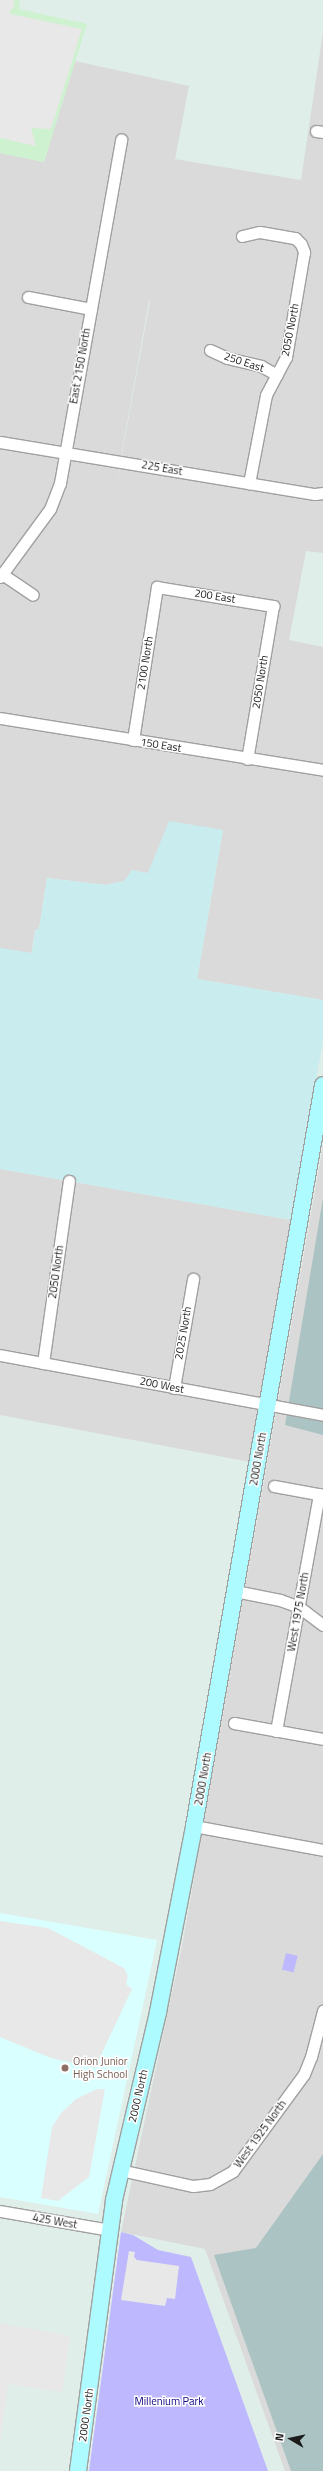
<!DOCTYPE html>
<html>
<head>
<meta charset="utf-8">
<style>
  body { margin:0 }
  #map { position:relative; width:323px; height:2471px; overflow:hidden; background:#e0eeea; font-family:"Titillium Web",sans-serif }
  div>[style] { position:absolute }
  .residential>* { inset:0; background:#d9dad9 }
  .commercial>* { inset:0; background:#cef1cf }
  .education>* { inset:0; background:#d9ffff }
  .construction>* { inset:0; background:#abc3c3 }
  .farmland>* { inset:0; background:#c9edef }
  .park>* { inset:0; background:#beb8fe; transform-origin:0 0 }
  .parking>* { inset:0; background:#e8e8e8 }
  .roads { filter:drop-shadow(1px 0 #a0a0a0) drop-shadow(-1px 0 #a0a0a0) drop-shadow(0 1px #a0a0a0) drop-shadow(0 -1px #a0a0a0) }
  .street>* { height:11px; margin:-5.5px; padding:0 5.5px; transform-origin:5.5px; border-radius:5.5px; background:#fff }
  .secondary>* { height:16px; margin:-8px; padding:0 8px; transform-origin:8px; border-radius:8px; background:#aefbff }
  .dots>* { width:11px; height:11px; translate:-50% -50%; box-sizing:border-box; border:2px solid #fff; border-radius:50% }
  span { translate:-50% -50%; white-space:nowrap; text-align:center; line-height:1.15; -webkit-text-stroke:3px #fff; paint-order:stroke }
  .street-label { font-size:11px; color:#1c1c1c }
  .education-label { font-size:11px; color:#785e54 }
  .left { translate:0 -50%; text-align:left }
  .park-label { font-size:11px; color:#0d0282 }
  .north { position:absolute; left:271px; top:2419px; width:40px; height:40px; -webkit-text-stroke:3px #fff; paint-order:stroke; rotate:279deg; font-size:11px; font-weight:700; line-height:16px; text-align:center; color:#1c1c1c }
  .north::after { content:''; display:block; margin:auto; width:14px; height:18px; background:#1c1c1c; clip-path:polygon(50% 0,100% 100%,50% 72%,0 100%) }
</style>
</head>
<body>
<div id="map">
  <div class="residential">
    <div style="clip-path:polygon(evenodd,323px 32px,323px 553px,306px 551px,289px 640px,323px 647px,323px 1000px,197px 979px,223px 830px,154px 861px,148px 873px,124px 881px,106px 885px,47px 878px,39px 929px,35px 930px,0 1155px,0 153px,44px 162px,75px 61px,189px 86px,175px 159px,301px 180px,323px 32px,149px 301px,150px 301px,115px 492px,120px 462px,149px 301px)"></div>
    <div style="clip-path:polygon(323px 1145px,323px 2471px,285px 2471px,205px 2249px,121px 2232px,183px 1941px)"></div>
    <div style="clip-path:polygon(0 1169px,291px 1220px,250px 1462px,0 1415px)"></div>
  </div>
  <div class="commercial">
    <div style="clip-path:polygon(0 0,20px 0,19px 9px,87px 24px,44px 162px,0 153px)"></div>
  </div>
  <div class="education">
    <div style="clip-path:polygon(0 1913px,157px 1940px,98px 2214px,0 2197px)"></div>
  </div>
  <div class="construction">
    <div style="clip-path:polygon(323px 1198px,323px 1435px,285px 1425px)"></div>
    <div style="clip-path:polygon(323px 2154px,323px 2471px,291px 2471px,214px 2255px,256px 2248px)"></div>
  </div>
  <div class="farmland">
    <div style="clip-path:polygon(169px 821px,223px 830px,197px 979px,323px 1000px,323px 1041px,291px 1220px,0 1169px,0 948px,32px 953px,35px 930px,39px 929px,47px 878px,106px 885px,124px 881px,132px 870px,148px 873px)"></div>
  </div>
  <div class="park">
    <div style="left:286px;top:1953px;width:12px;height:17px;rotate:14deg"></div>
    <div style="clip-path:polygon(121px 2232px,133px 2235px,158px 2250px,191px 2257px,268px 2471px,89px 2471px)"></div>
  </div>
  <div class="parking">
    <div style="clip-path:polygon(0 0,15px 0,13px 3px,15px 6px,9px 12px,11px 14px,82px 29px,51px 129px,31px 128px,36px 146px,0 138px)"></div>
    <div style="clip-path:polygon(0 1921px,48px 1928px,124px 1968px,128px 1976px,126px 1984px,132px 1989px,95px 2068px,51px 2058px,0 2037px)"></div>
    <div style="clip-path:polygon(97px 2089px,105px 2089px,89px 2177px,58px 2201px,41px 2198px,52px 2127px,61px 2113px,76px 2099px)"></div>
    <div style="clip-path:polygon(129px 2251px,135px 2252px,134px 2257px,137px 2260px,179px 2266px,175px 2299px,167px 2298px,165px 2306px,121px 2300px)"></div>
    <div style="clip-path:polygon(0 2323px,70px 2336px,62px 2392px,8px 2384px,0 2442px)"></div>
  </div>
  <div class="roads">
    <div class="street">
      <div style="left:316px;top:131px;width:7px;rotate:8deg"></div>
      <div style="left:242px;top:236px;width:18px;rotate:-13deg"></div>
      <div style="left:260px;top:232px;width:36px;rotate:10deg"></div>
      <div style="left:295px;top:238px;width:8px;rotate:45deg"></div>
      <div style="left:301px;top:244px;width:9px;rotate:69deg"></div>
      <div style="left:304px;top:252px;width:107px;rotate:99.7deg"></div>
      <div style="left:286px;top:357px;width:43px;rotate:117.8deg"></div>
      <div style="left:266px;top:395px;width:90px;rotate:100.9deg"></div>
      <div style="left:28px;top:297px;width:64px;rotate:10.8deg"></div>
      <div style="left:210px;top:350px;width:19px;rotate:25deg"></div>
      <div style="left:227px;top:358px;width:35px;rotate:13deg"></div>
      <div style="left:261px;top:366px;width:18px;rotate:29deg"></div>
      <div style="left:0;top:442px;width:319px;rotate:9.4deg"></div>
      <div style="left:315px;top:494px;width:8px;rotate:-7deg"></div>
      <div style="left:2px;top:574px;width:37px;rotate:34deg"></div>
      <div style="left:0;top:577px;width:84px;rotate:-53.7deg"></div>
      <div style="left:50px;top:509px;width:28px;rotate:-69deg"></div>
      <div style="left:60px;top:483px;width:349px;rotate:-79.9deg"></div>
      <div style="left:0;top:718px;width:327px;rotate:9.1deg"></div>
      <div style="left:133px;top:740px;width:155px;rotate:-81.1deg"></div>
      <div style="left:157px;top:587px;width:118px;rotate:9.3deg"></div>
      <div style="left:273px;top:606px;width:155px;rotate:99.6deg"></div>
      <div style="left:0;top:1355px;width:329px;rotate:10.5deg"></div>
      <div style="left:43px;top:1363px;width:184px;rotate:-81.9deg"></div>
      <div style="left:174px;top:1388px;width:111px;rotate:-80.1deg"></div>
      <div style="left:274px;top:1486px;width:50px;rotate:10.4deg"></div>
      <div style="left:235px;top:1591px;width:46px;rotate:11.3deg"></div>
      <div style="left:280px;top:1600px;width:20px;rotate:20deg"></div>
      <div style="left:299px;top:1607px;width:30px;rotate:37deg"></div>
      <div style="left:234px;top:1723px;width:90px;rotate:10.2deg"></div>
      <div style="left:276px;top:1731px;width:241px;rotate:-79.7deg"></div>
      <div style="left:194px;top:1826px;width:131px;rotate:10.5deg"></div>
      <div style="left:120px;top:2170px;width:75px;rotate:12.4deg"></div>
      <div style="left:193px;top:2186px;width:17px;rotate:-7deg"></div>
      <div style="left:210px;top:2184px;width:26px;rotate:-29deg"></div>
      <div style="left:233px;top:2171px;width:120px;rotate:-53.8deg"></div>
      <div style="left:304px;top:2074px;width:18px;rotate:-68deg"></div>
      <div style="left:311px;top:2057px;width:48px;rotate:-75.4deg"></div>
      <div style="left:0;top:2211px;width:112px;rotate:9.8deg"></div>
    </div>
    <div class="secondary">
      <div style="left:78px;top:2471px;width:273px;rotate:-82.4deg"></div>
      <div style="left:114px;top:2200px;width:193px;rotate:-76.8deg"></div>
      <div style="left:158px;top:2012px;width:189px;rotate:-79deg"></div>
      <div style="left:194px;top:1826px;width:752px;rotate:-80.12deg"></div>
    </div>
  </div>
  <div class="dots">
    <div style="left:65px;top:2068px;background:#8d6e63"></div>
  </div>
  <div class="street-label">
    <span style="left:290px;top:330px;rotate:-79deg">2050 North</span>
    <span style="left:244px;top:362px;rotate:18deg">250 East</span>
    <span style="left:80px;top:366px;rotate:-80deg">East 2150 North</span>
    <span style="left:162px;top:468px;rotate:10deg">225 East</span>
    <span style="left:215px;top:596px;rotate:9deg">200 East</span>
    <span style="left:145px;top:663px;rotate:-81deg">2100 North</span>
    <span style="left:260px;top:682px;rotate:-81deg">2050 North</span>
    <span style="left:161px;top:745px;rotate:9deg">150 East</span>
    <span style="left:56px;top:1272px;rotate:-82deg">2050 North</span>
    <span style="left:183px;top:1333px;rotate:-80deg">2025 North</span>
    <span style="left:162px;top:1385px;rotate:11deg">200 West</span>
    <span style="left:258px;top:1459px;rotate:-80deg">2000 North</span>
    <span style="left:298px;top:1612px;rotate:-80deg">West 1975 North</span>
    <span style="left:203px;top:1779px;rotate:-80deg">2000 North</span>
    <span style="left:138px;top:2096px;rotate:-77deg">2000 North</span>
    <span style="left:260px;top:2134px;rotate:-54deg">West 1925 North</span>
    <span style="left:55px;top:2221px;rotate:10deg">425 West</span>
    <span style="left:86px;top:2415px;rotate:-82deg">2000 North</span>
  </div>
  <div class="education-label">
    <span class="left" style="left:73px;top:2068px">Orion Junior<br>High School</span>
  </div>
  <div class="park-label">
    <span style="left:169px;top:2401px">Millenium Park</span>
  </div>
  <div class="north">N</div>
</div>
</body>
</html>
